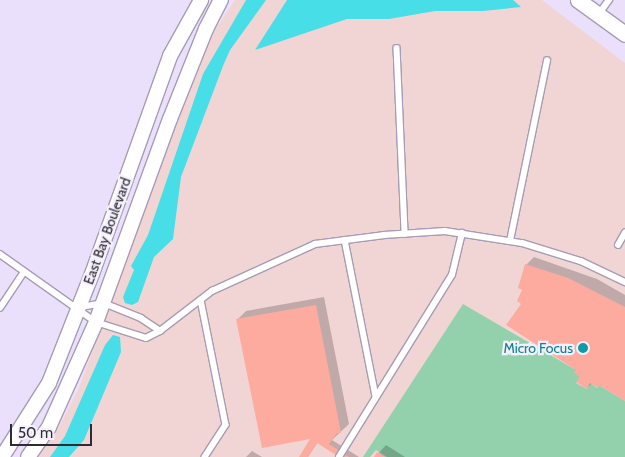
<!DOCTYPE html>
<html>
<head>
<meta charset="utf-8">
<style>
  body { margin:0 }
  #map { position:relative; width:625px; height:457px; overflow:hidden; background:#ebe0fb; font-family:Cabin,sans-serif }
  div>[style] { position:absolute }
  .commercial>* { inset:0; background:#f0d5d4 }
  .green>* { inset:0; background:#92d1ab }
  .water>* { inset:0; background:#47dee7 }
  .shadow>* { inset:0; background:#0003 }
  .building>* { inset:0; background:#fdab9f }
  .roads { filter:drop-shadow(1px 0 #a69cb5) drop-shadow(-1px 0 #a69cb5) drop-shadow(0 1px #a69cb5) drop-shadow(0 -1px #a69cb5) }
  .service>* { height:5.5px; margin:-2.75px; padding:0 2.75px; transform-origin:2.75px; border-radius:2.75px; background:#fff }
  .tertiary>* { height:14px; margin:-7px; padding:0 7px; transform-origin:7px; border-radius:7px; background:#fff }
  .secondary>* { height:15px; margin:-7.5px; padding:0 7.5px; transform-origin:7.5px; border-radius:7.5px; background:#fff }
  .dots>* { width:14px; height:14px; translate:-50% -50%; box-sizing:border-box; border:2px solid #f5f1fc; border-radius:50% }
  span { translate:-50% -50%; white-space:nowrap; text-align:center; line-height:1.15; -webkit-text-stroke:4.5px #f5f1fc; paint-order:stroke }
  .street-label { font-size:14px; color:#2f2b35 }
  .culture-label { font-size:14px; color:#0d838f }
  .right { translate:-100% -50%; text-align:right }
  .scale { position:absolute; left:10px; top:424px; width:82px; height:22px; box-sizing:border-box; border:2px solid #2f2b35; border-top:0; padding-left:6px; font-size:15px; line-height:18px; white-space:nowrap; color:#2f2b35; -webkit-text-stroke:4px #f5f1fc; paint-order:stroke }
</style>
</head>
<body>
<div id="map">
  <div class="commercial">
    <div style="clip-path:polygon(235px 0,542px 0,625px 63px,625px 457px,38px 457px,58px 429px,79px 388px,192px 77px,215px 30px)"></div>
  </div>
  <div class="green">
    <div style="clip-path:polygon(463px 304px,576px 370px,580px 377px,576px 383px,587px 389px,590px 383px,597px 388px,599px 385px,625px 401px,625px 457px,387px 457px,376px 450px,370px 457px,363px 457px)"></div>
  </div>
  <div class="water">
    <div style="clip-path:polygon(246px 0,266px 0,230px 50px,223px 66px,181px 177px,173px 239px,154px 257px,138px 302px,132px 305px,125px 303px,123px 297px,134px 270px,131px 266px,148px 235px,203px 74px)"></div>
    <div style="clip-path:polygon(287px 0,513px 0,521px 7px,483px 11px,435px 11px,389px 19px,347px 19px,255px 50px)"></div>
    <div style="clip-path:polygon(113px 335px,120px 337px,121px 352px,84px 440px,69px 457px,50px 457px,65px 436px,105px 345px)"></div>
  </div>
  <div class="shadow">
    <div style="clip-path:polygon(534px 257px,597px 279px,625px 295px,625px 400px,600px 384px,592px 383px,587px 388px,524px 289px,526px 265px)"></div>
    <div style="clip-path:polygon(324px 297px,349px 424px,332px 440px,359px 457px,341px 457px,318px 442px,308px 457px,301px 457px,313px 437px,238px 319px,246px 311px)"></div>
    <div style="clip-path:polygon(386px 445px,405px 457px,375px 457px)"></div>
    <div style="clip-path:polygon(252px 451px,262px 457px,246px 457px)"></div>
  </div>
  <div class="building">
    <div style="clip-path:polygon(525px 264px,568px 278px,625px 307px,625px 401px,599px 385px,598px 388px,590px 383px,587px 389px,576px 382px,580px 377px,574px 373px,576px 370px,506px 325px,521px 304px,517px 301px,522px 290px,518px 288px)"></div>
    <div style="clip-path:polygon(316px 305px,341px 433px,337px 433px,329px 444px,349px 457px,339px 457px,317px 443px,308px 457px,299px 457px,310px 439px,262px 448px,236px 319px)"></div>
    <div style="clip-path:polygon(377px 452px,385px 457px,374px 457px)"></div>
  </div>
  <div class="roads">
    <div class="service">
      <div style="left:598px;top:15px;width:19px;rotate:-54deg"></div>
      <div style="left:397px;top:48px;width:186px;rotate:87.5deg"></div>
      <div style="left:345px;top:240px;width:159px;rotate:78.8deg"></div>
      <div style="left:510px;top:241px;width:184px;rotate:-78.4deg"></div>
      <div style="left:618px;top:245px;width:14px;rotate:-60deg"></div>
      <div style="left:0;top:254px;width:118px;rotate:35.3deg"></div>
      <div style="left:96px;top:322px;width:52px;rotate:17.7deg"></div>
      <div style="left:146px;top:338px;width:16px;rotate:-27deg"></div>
      <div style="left:160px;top:331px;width:66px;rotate:-37.6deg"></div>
      <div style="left:212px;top:291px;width:113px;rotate:-24.5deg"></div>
      <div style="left:315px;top:244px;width:70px;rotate:-7.4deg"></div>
      <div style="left:384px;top:235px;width:61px;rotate:-3.8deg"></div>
      <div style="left:445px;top:231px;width:78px;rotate:8.9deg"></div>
      <div style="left:522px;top:243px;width:62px;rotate:17deg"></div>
      <div style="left:581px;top:261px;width:49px;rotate:25.5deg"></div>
      <div style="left:201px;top:300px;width:127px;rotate:78.7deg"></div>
      <div style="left:226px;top:425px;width:38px;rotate:123deg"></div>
      <div style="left:81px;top:307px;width:23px;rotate:-10deg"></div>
      <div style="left:104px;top:303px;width:40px;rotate:22deg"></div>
      <div style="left:141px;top:318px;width:23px;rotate:34deg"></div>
      <div style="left:0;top:308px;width:43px;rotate:-56.3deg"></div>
      <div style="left:339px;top:457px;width:214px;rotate:-58.2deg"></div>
      <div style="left:452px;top:275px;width:43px;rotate:-76.6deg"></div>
    </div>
    <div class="tertiary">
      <div style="left:2px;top:457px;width:88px;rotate:-57.6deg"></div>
      <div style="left:49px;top:383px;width:117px;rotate:-68.5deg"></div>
      <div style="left:92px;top:274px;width:232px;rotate:-70.3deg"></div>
      <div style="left:170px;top:56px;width:64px;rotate:-61deg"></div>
      <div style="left:28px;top:457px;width:37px;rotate:-55deg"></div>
      <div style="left:49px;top:427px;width:115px;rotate:-65.9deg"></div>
      <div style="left:96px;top:322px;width:216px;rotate:-70deg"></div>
      <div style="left:170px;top:119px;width:97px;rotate:-68.2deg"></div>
      <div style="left:206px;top:29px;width:33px;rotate:-63deg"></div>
    </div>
    <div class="secondary">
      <div style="left:578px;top:0;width:58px;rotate:35.9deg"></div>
    </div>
  </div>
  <div class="dots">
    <div style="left:583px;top:348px;background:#0f9aa8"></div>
  </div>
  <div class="street-label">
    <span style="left:107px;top:231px;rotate:-70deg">East Bay Boulevard</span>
  </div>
  <div class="culture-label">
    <span class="right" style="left:573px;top:348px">Micro Focus</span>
  </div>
  <div class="scale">50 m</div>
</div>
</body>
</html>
